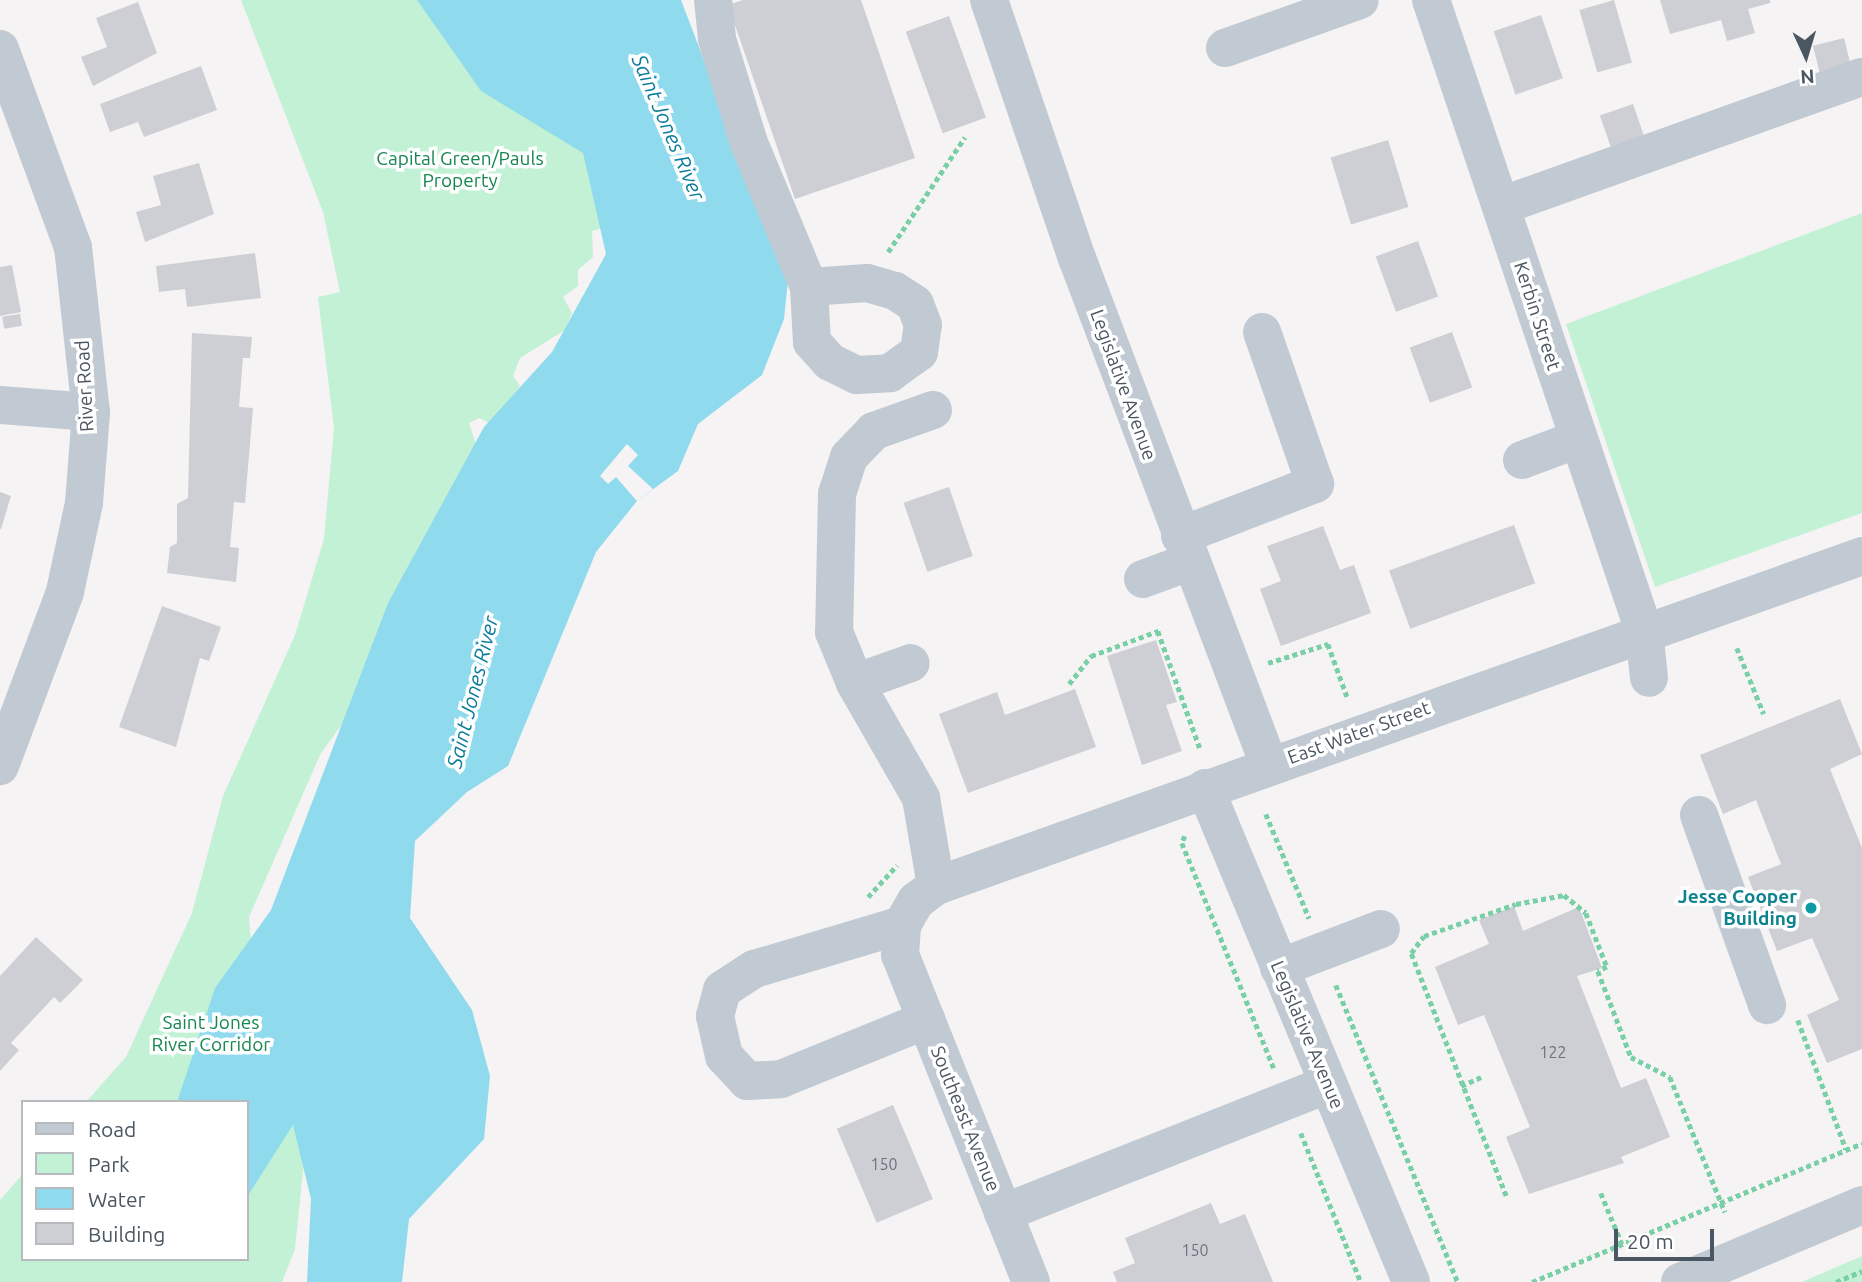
<!DOCTYPE html>
<html>
<head>
<meta charset="utf-8">
<style>
  body { margin:0 }
  #map { position:relative; width:1862px; height:1282px; overflow:hidden; background:#f5f3f3; font-family:Ubuntu,sans-serif }
  div>[style] { position:absolute }
  .green>* { inset:0; background:#c3f1d5 }
  .water>* { inset:0; background:#90daee }
  .pier>* { inset:0; background:#f5f3f3 }
  .building>* { inset:0; background:#cdcfd5; transform-origin:0 0 }
  .path>* { height:4.5px; margin-top:-2.25px; transform-origin:0; background:repeating-linear-gradient(90deg,#7ad0a6 0 5px,transparent 0 8.5px) }
  .minor>* { height:38px; margin:-19px; padding:0 19px; transform-origin:19px; border-radius:19px; background:#c1cad2 }
  .dots>* { width:19px; height:19px; translate:-50% -50%; box-sizing:border-box; border:4px solid #fff; border-radius:50% }
  span { translate:-50% -50%; white-space:nowrap; text-align:center; line-height:1.15; -webkit-text-stroke:7px #fff; paint-order:stroke }
  .number-label { font-size:16px; color:#6b747e }
  .number-label span { -webkit-text-stroke-width:0 }
  .park-label { font-size:19px; color:#17864f }
  .street-label { font-size:19px; color:#4a5661 }
  .culture-label { font-size:19px; color:#0d838f; font-weight:700 }
  .right { translate:-100% -50%; text-align:right }
  .water-label { font-size:21px; color:#0c7c9b; font-style:italic }
  .legend { position:absolute; left:21px; top:1100px; width:228px; height:161px; box-sizing:border-box; background:#fff; border:2px solid #b7bbc0; margin:0; padding:9px 12px; list-style:none; font-size:21px; color:#4a5661 }
  .legend li { display:flex; align-items:center; gap:14px; height:35px }
  .legend b { width:35px; border:2px solid #b7bbc0 }
  .north { position:absolute; left:1771px; top:21px; width:70px; height:70px; -webkit-text-stroke:5px #fff; paint-order:stroke; rotate:176deg; font-size:19px; font-weight:700; line-height:28px; text-align:center; color:#4a5661 }
  .north::after { content:''; display:block; margin:auto; width:24px; height:32px; background:#4a5661; clip-path:polygon(50% 0,100% 100%,50% 72%,0 100%) }
  .scale { position:absolute; left:1614px; top:1229px; width:100px; height:32px; box-sizing:border-box; border:4px solid #4a5661; border-top:0; padding-left:9px; font-size:21px; line-height:24px; white-space:nowrap; color:#4a5661; -webkit-text-stroke:5px #fff; paint-order:stroke }
</style>
</head>
<body>
<div id="map">
  <div class="green">
    <div style="clip-path:polygon(241px 0,520px 0,621px 223px,592px 231px,593px 257px,578px 270px,578px 286px,563px 297px,572px 313px,565px 330px,520px 358px,513px 376px,520px 386px,513px 396px,520px 414px,498px 427px,479px 418px,469px 423px,485px 473px,461px 473px,414px 555px,419px 619px,321px 753px,249px 917px,252px 950px,306px 1141px,295px 1249px,282px 1282px,0 1282px,0 1200px,23px 1174px,23px 1259px,247px 1259px,247px 1102px,86px 1102px,126px 1057px,192px 913px,223px 796px,295px 635px,324px 539px,334px 428px,318px 297px,340px 292px,323px 212px)"></div>
    <div style="clip-path:polygon(1862px 213px,1862px 513px,1655px 587px,1566px 324px)"></div>
    <div style="clip-path:polygon(1862px 1256px,1862px 1282px,1802px 1282px)"></div>
  </div>
  <div class="water">
    <div style="clip-path:polygon(417px 0,681px 0,788px 280px,784px 319px,762px 375px,698px 424px,678px 471px,637px 501px,596px 552px,508px 766px,467px 792px,415px 841px,410px 918px,472px 1010px,490px 1076px,484px 1139px,409px 1219px,402px 1282px,307px 1282px,311px 1199px,293px 1125px,247px 1197px,247px 1102px,177px 1102px,215px 988px,271px 910px,388px 603px,484px 427px,552px 352px,606px 254px,583px 153px,481px 91px)"></div>
  </div>
  <div class="pier">
    <div style="clip-path:polygon(627px 444px,638px 455px,628px 466px,653px 489px,637px 501px,616px 477px,608px 484px,600px 476px)"></div>
  </div>
  <div class="building">
    <div style="clip-path:polygon(743px 0,861px 0,915px 158px,795px 199px,728px 5px)"></div>
    <div style="left:1614px;top:0;width:65px;height:36px;rotate:74deg"></div>
    <div style="clip-path:polygon(1660px 0,1770px 0,1770px 3px,1748px 9px,1755px 33px,1727px 41px,1721px 20px,1670px 34px)"></div>
    <div style="clip-path:polygon(138px 2px,157px 53px,93px 86px,81px 57px,107px 47px,96px 18px)"></div>
    <div style="left:1541px;top:15px;width:67px;height:50px;rotate:71deg"></div>
    <div style="left:949px;top:16px;width:108px;height:46px;rotate:70deg"></div>
    <div style="left:1844px;top:38px;width:33px;height:32px;rotate:76deg"></div>
    <div style="clip-path:polygon(201px 66px,217px 110px,144px 137px,138px 122px,110px 132px,100px 104px)"></div>
    <div style="left:1633px;top:104px;width:34px;height:35px;rotate:71deg"></div>
    <div style="left:1388px;top:140px;width:70px;height:60px;rotate:73deg"></div>
    <div style="clip-path:polygon(199px 163px,214px 214px,145px 242px,136px 212px,161px 205px,153px 176px)"></div>
    <div style="left:1418px;top:241px;width:59px;height:45px;rotate:70deg"></div>
    <div style="clip-path:polygon(255px 253px,261px 298px,187px 307px,185px 289px,159px 292px,156px 266px)"></div>
    <div style="clip-path:polygon(12px 265px,21px 312px,0 316px,0 267px)"></div>
    <div style="left:20px;top:314px;width:12px;height:18px;rotate:81deg"></div>
    <div style="left:1452px;top:332px;width:59px;height:45px;rotate:70deg"></div>
    <div style="clip-path:polygon(192px 333px,252px 337px,250px 358px,243px 358px,239px 407px,253px 408px,245px 503px,234px 502px,230px 547px,239px 548px,236px 582px,167px 573px,170px 547px,177px 543px,177px 504px,188px 498px)"></div>
    <div style="left:949px;top:487px;width:73px;height:48px;rotate:71deg"></div>
    <div style="clip-path:polygon(0 492px,11px 496px,1px 529px,0 529px)"></div>
    <div style="left:1514px;top:525px;width:62px;height:133px;rotate:70deg"></div>
    <div style="clip-path:polygon(1323px 526px,1340px 570px,1354px 565px,1371px 613px,1281px 646px,1260px 589px,1281px 581px,1267px 546px)"></div>
    <div style="clip-path:polygon(162px 606px,221px 627px,209px 661px,200px 658px,176px 747px,119px 727px)"></div>
    <div style="clip-path:polygon(1156px 640px,1177px 702px,1166px 705px,1182px 751px,1142px 765px,1107px 656px)"></div>
    <div style="clip-path:polygon(1075px 689px,1096px 747px,968px 793px,939px 714px,997px 692px,1005px 715px)"></div>
    <div style="clip-path:polygon(1840px 699px,1862px 754px,1830px 769px,1862px 848px,1862px 1049px,1827px 1063px,1807px 1015px,1839px 1000px,1812px 938px,1777px 951px,1748px 877px,1781px 864px,1756px 800px,1723px 814px,1700px 755px)"></div>
    <div style="clip-path:polygon(1514px 906px,1523px 931px,1579px 907px,1602px 968px,1577px 976px,1621px 1088px,1646px 1078px,1670px 1137px,1621px 1157px,1624px 1163px,1529px 1194px,1506px 1137px,1530px 1127px,1484px 1015px,1458px 1025px,1435px 967px,1489px 944px,1479px 920px)"></div>
    <div style="clip-path:polygon(36px 937px,83px 980px,60px 1003px,54px 997px,11px 1043px,19px 1050px,0 1071px,0 976px)"></div>
    <div style="left:893px;top:1105px;width:102px;height:61px;rotate:67deg"></div>
    <div style="clip-path:polygon(1211px 1203px,1220px 1224px,1245px 1214px,1273px 1282px,1117px 1282px,1113px 1272px,1135px 1263px,1125px 1238px)"></div>
  </div>
  <div class="path">
    <div style="left:888px;top:252px;width:138px;rotate:-56.2deg"></div>
    <div style="left:1737px;top:648px;width:71px;rotate:67.8deg"></div>
    <div style="left:1268px;top:663px;width:63px;rotate:-17.6deg"></div>
    <div style="left:1328px;top:644px;width:59px;rotate:70deg"></div>
    <div style="left:1069px;top:684px;width:36px;rotate:-52deg"></div>
    <div style="left:1091px;top:656px;width:72px;rotate:-20.5deg"></div>
    <div style="left:1158px;top:631px;width:127px;rotate:70.3deg"></div>
    <div style="left:1266px;top:814px;width:113px;rotate:67.5deg"></div>
    <div style="left:1185px;top:836px;width:8px;rotate:113deg"></div>
    <div style="left:1182px;top:843px;width:243px;rotate:67.8deg"></div>
    <div style="left:868px;top:897px;width:43px;rotate:-47.8deg"></div>
    <div style="left:1336px;top:985px;width:321px;rotate:67.7deg"></div>
    <div style="left:1798px;top:1020px;width:138px;rotate:69.6deg"></div>
    <div style="left:1461px;top:1086px;width:22px;rotate:-24deg"></div>
    <div style="left:1301px;top:1133px;width:161px;rotate:68.1deg"></div>
    <div style="left:1601px;top:1193px;width:55px;rotate:67.6deg"></div>
    <div style="left:1506px;top:1196px;width:261px;rotate:-111.4deg"></div>
    <div style="left:1411px;top:953px;width:21px;rotate:-53deg"></div>
    <div style="left:1424px;top:936px;width:97px;rotate:-19.2deg"></div>
    <div style="left:1516px;top:904px;width:49px;rotate:-10.6deg"></div>
    <div style="left:1564px;top:895px;width:28px;rotate:39deg"></div>
    <div style="left:1586px;top:913px;width:58px;rotate:68.7deg"></div>
    <div style="left:1607px;top:967px;width:10px;rotate:156deg"></div>
    <div style="left:1598px;top:971px;width:92px;rotate:69deg"></div>
    <div style="left:1631px;top:1057px;width:44px;rotate:27.1deg"></div>
    <div style="left:1670px;top:1077px;width:146px;rotate:67.8deg"></div>
    <div style="left:1532px;top:1282px;width:358px;rotate:-22.8deg"></div>
    <div style="left:1836px;top:1282px;width:28px;rotate:-23deg"></div>
  </div>
  <div class="minor">
    <div style="left:713px;top:0;width:39px;rotate:84deg"></div>
    <div style="left:717px;top:39px;width:109px;rotate:72.9deg"></div>
    <div style="left:749px;top:143px;width:156px;rotate:67.4deg"></div>
    <div style="left:809px;top:287px;width:55px;rotate:86.9deg"></div>
    <div style="left:812px;top:342px;width:27px;rotate:48deg"></div>
    <div style="left:830px;top:362px;width:30px;rotate:26deg"></div>
    <div style="left:857px;top:375px;width:33px;rotate:-3deg"></div>
    <div style="left:890px;top:373px;width:36px;rotate:-36deg"></div>
    <div style="left:919px;top:352px;width:27px;rotate:-82deg"></div>
    <div style="left:923px;top:325px;width:22px;rotate:-111deg"></div>
    <div style="left:915px;top:304px;width:24px;rotate:-147deg"></div>
    <div style="left:895px;top:291px;width:29px;rotate:-164deg"></div>
    <div style="left:867px;top:283px;width:58px;rotate:176.1deg"></div>
    <div style="left:989px;top:0;width:273px;rotate:71.2deg"></div>
    <div style="left:1077px;top:258px;width:542px;rotate:69.26deg"></div>
    <div style="left:1431px;top:0;width:666px;rotate:71.35deg"></div>
    <div style="left:1644px;top:631px;width:47px;rotate:83.9deg"></div>
    <div style="left:1225px;top:48px;width:143px;rotate:-19.6deg"></div>
    <div style="left:0;top:49px;width:211px;rotate:69.8deg"></div>
    <div style="left:73px;top:247px;width:166px;rotate:83.8deg"></div>
    <div style="left:91px;top:412px;width:91px;rotate:94.4deg"></div>
    <div style="left:84px;top:503px;width:91px;rotate:102.1deg"></div>
    <div style="left:65px;top:592px;width:186px;rotate:110.5deg"></div>
    <div style="left:1501px;top:206px;width:383px;rotate:-19.7deg"></div>
    <div style="left:0;top:405px;width:91px;rotate:4.4deg"></div>
    <div style="left:933px;top:410px;width:63px;rotate:160.4deg"></div>
    <div style="left:874px;top:431px;width:36px;rotate:134deg"></div>
    <div style="left:849px;top:457px;width:39px;rotate:108deg"></div>
    <div style="left:837px;top:494px;width:138px;rotate:91.2deg"></div>
    <div style="left:834px;top:632px;width:55px;rotate:67.6deg"></div>
    <div style="left:855px;top:683px;width:133px;rotate:60.1deg"></div>
    <div style="left:921px;top:798px;width:89px;rotate:80.3deg"></div>
    <div style="left:1522px;top:460px;width:60px;rotate:-20.6deg"></div>
    <div style="left:1180px;top:536px;width:145px;rotate:-21.1deg"></div>
    <div style="left:1315px;top:484px;width:161px;rotate:-109.2deg"></div>
    <div style="left:1143px;top:579px;width:49px;rotate:-20.3deg"></div>
    <div style="left:855px;top:683px;width:59px;rotate:-19.7deg"></div>
    <div style="left:1205px;top:788px;width:535px;rotate:67.36deg"></div>
    <div style="left:1699px;top:815px;width:202px;rotate:70.3deg"></div>
    <div style="left:902px;top:925px;width:154px;rotate:163.4deg"></div>
    <div style="left:754px;top:969px;width:38px;rotate:147deg"></div>
    <div style="left:722px;top:990px;width:27px;rotate:105deg"></div>
    <div style="left:715px;top:1016px;width:41px;rotate:77.3deg"></div>
    <div style="left:724px;top:1056px;width:34px;rotate:47deg"></div>
    <div style="left:747px;top:1081px;width:34px;rotate:-3deg"></div>
    <div style="left:781px;top:1079px;width:157px;rotate:-22.1deg"></div>
    <div style="left:1279px;top:968px;width:109px;rotate:-20.9deg"></div>
    <div style="left:1003px;top:1213px;width:350px;rotate:-21.6deg"></div>
    <div style="left:1031px;top:1282px;width:352px;rotate:-111.8deg"></div>
    <div style="left:900px;top:955px;width:30px;rotate:-86deg"></div>
    <div style="left:902px;top:925px;width:28px;rotate:-60deg"></div>
    <div style="left:916px;top:901px;width:25px;rotate:-37deg"></div>
    <div style="left:936px;top:886px;width:983px;rotate:-19.61deg"></div>
    <div style="left:1680px;top:1282px;width:198px;rotate:-22.9deg"></div>
  </div>
  <div class="dots">
    <div style="left:1811px;top:908px;background:#0f9aa8"></div>
  </div>
  <div class="number-label">
    <span style="left:1553px;top:1052px">122</span>
    <span style="left:884px;top:1164px">150</span>
    <span style="left:1195px;top:1250px">150</span>
  </div>
  <div class="park-label">
    <span style="left:460px;top:170px">Capital Green/Pauls<br>Property</span>
    <span style="left:211px;top:1034px">Saint Jones<br>River Corridor</span>
  </div>
  <div class="street-label">
    <span style="left:1537px;top:316px;rotate:72deg">Kerbin Street</span>
    <span style="left:1123px;top:385px;rotate:70deg">Legislative Avenue</span>
    <span style="left:85px;top:386px;rotate:-93deg">River Road</span>
    <span style="left:1359px;top:733px;rotate:-20deg">East Water Street</span>
    <span style="left:1307px;top:1035px;rotate:67deg">Legislative Avenue</span>
    <span style="left:965px;top:1119px;rotate:68deg">Southeast Avenue</span>
  </div>
  <div class="culture-label">
    <span class="right" style="left:1797px;top:908px">Jesse Cooper<br>Building</span>
  </div>
  <div class="water-label">
    <span style="left:669px;top:127px;rotate:67deg">Saint Jones River</span>
    <span style="left:472px;top:692px;rotate:-76deg">Saint Jones River</span>
  </div>
  <ul class="legend">
  <li><b style="height:9px;background:#c1cad2"></b>Road</li>
  <li><b style="height:19px;background:#c3f1d5"></b>Park</li>
  <li><b style="height:19px;background:#90daee"></b>Water</li>
  <li><b style="height:19px;background:#cdcfd5"></b>Building</li>
  </ul>
  <div class="north">N</div>
  <div class="scale">20 m</div>
</div>
</body>
</html>
